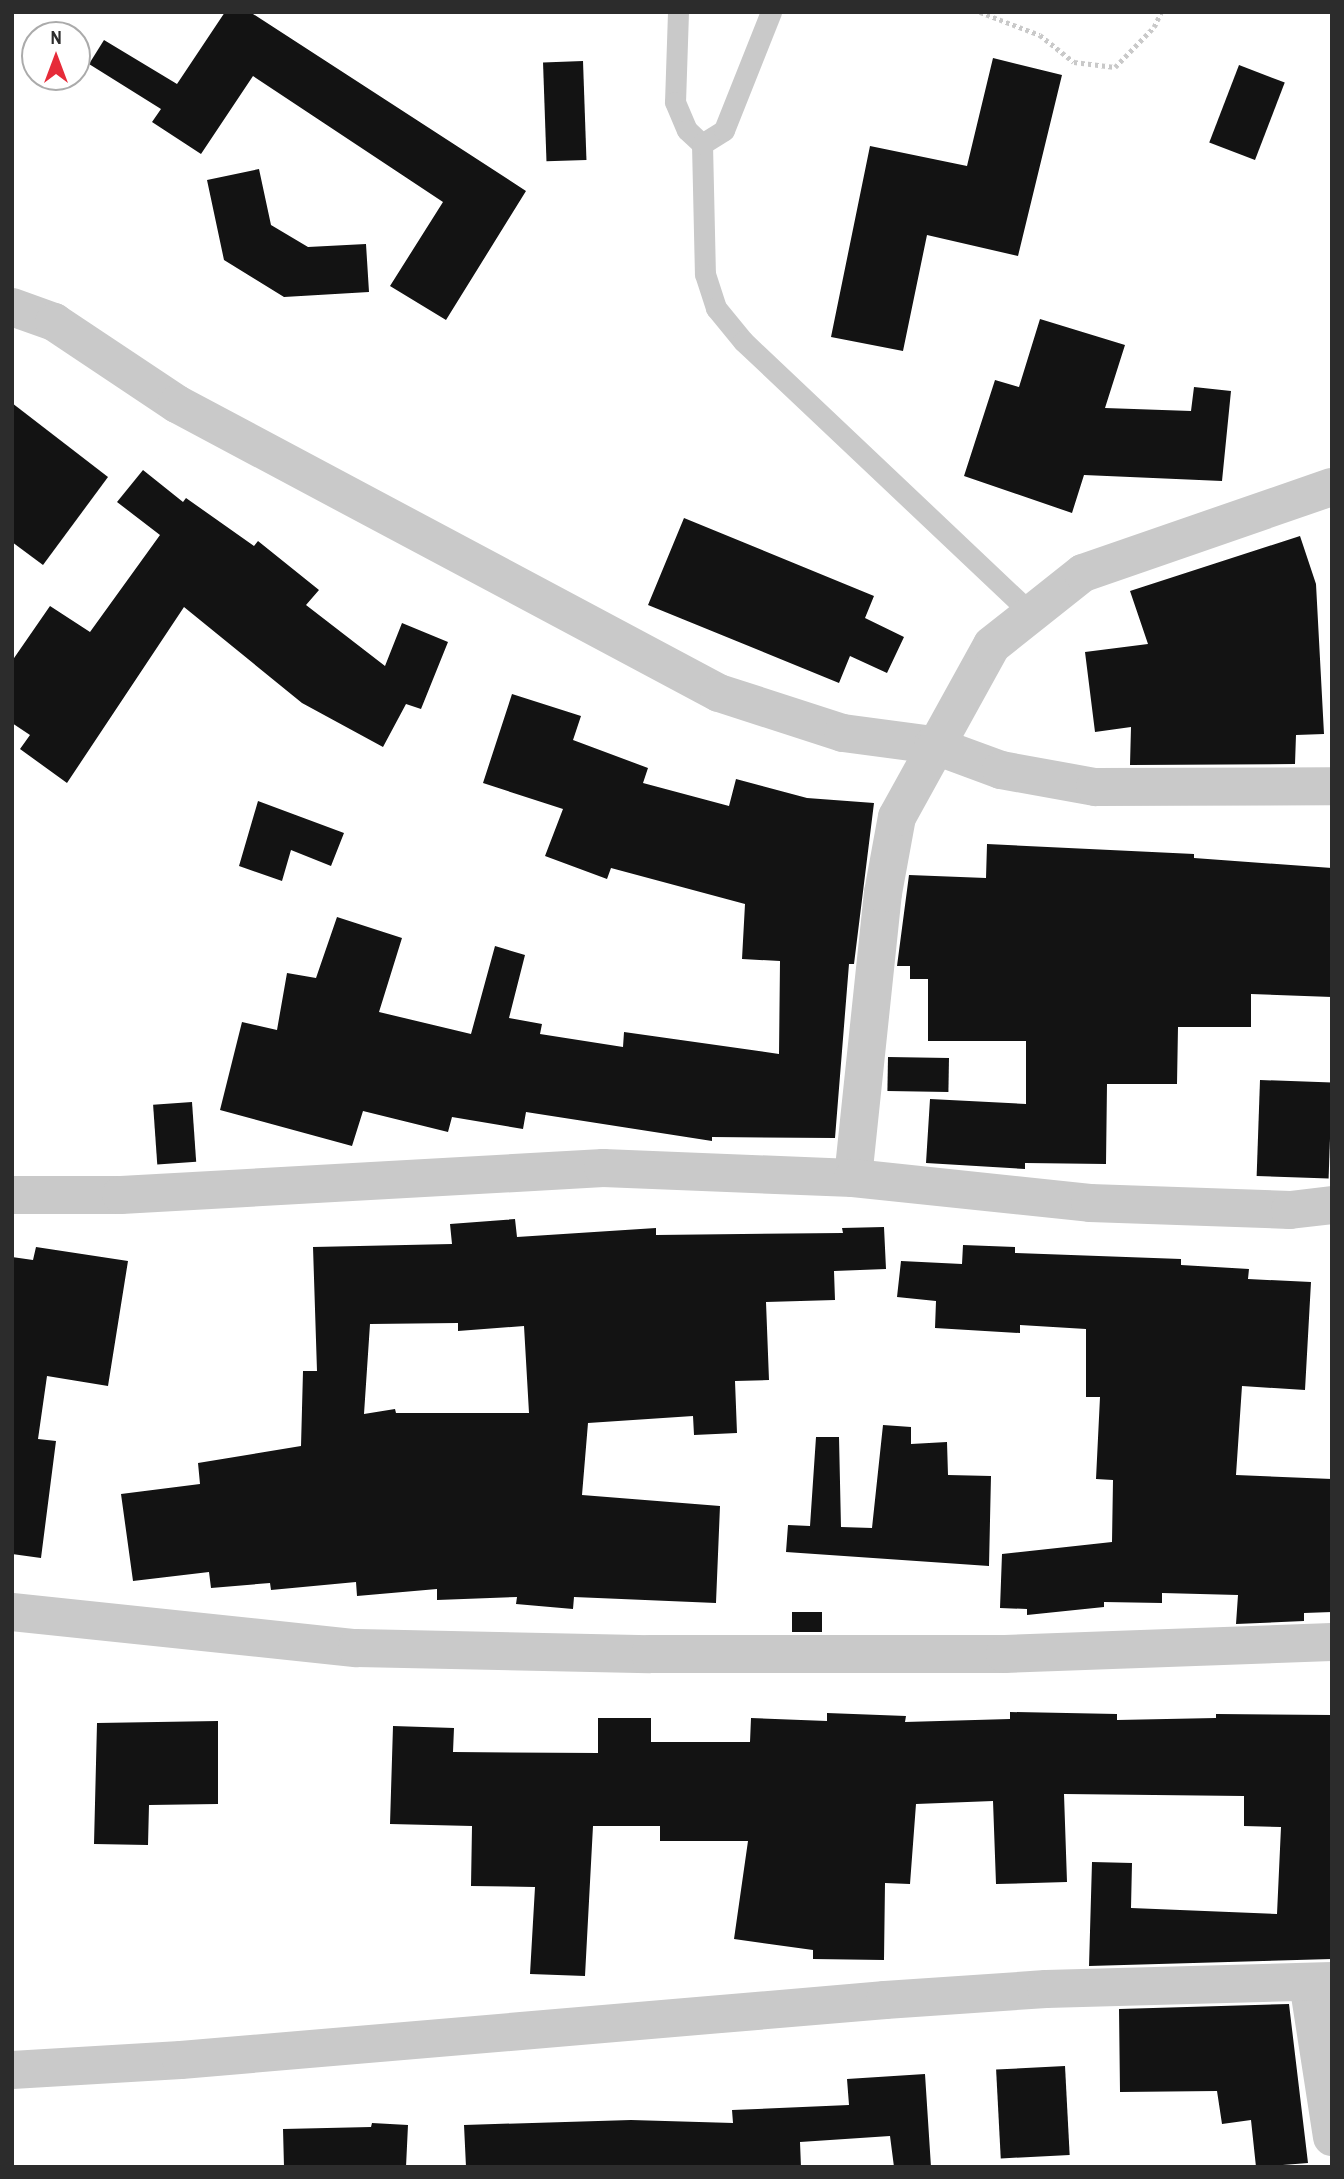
<!DOCTYPE html>
<html>
<head>
<meta charset="utf-8">
<style>
  body { margin:0 }
  #map { position:relative; width:1344px; height:2179px; overflow:hidden; background:#fff; font-family:"Archivo Narrow",sans-serif }
  div>[style] { position:absolute }
  .building>* { inset:0; background:#131313; transform-origin:0 0 }
  .path>* { height:4.5px; margin-top:-2.25px; transform-origin:0; background:repeating-linear-gradient(90deg,#c9c9c9 0 3.5px,transparent 0 7px) }
  .service>* { height:21px; margin:-10.5px; padding:0 10.5px; transform-origin:10.5px; border-radius:10.5px; background:#c9c9c9 }
  .minor>* { height:38px; margin:-19px; padding:0 19px; transform-origin:19px; border-radius:19px; background:#c9c9c9 }
  span { translate:-50% -50%; white-space:nowrap; text-align:center; line-height:1.15; -webkit-text-stroke:7px #fff; paint-order:stroke }
  .frame { position:absolute; inset:0; border:14px solid #2c2c2c; pointer-events:none }
  .north { position:absolute; left:21px; top:21px; width:70px; height:70px; box-sizing:border-box; background:#fff; border:2px solid #ababab; border-radius:50%; rotate:0deg; font-size:19px; font-weight:700; line-height:28px; text-align:center; color:#2c2c2c }
  .north::after { content:''; display:block; margin:auto; width:24px; height:32px; background:#e62b39; clip-path:polygon(50% 0,100% 100%,50% 72%,0 100%) }
</style>
</head>
<body>
<div id="map">
  <div class="building">
    <div style="clip-path:polygon(225px 12px,250px 12px,526px 191px,446px 320px,390px 286px,443px 202px,253px 76px,201px 154px,152px 122px,161px 109px,89px 64px,104px 40px,177px 84px)"></div>
    <div style="clip-path:polygon(993px 58px,1062px 75px,1018px 256px,927px 235px,903px 351px,831px 337px,870px 146px,967px 166px)"></div>
    <div style="left:583px;top:61px;width:99px;height:40px;rotate:88deg"></div>
    <div style="left:1239px;top:65px;width:49px;height:83px;rotate:21deg"></div>
    <div style="clip-path:polygon(259px 169px,271px 225px,308px 247px,366px 244px,369px 292px,284px 297px,224px 260px,207px 180px)"></div>
    <div style="clip-path:polygon(1040px 319px,1125px 345px,1105px 408px,1191px 411px,1194px 387px,1231px 391px,1222px 481px,1084px 475px,1072px 513px,964px 476px,995px 380px,1019px 387px)"></div>
    <div style="clip-path:polygon(12px 403px,108px 477px,43px 565px,12px 542px)"></div>
    <div style="clip-path:polygon(143px 470px,183px 502px,186px 498px,254px 546px,258px 541px,319px 590px,306px 605px,385px 666px,402px 623px,448px 642px,421px 709px,406px 704px,383px 747px,302px 703px,184px 607px,67px 783px,20px 749px,30px 735px,12px 723px,12px 661px,50px 606px,90px 632px,160px 535px,117px 502px)"></div>
    <div style="clip-path:polygon(684px 518px,874px 596px,865px 618px,904px 637px,887px 673px,850px 656px,839px 683px,648px 605px)"></div>
    <div style="clip-path:polygon(1300px 536px,1316px 584px,1324px 734px,1296px 735px,1295px 764px,1130px 765px,1131px 727px,1095px 732px,1085px 652px,1148px 644px,1130px 591px)"></div>
    <div style="clip-path:polygon(512px 694px,581px 716px,573px 740px,648px 768px,643px 783px,729px 806px,736px 779px,807px 798px,874px 803px,854px 964px,849px 964px,835px 1138px,712px 1137px,712px 1141px,526px 1112px,523px 1129px,452px 1117px,448px 1132px,363px 1111px,352px 1146px,220px 1110px,242px 1022px,277px 1030px,287px 973px,316px 978px,337px 917px,402px 938px,379px 1012px,471px 1034px,495px 946px,525px 955px,509px 1018px,542px 1024px,540px 1034px,623px 1047px,624px 1032px,779px 1054px,780px 961px,742px 959px,745px 904px,611px 868px,607px 879px,545px 856px,563px 809px,483px 783px)"></div>
    <div style="clip-path:polygon(258px 801px,344px 833px,331px 866px,291px 850px,282px 881px,239px 866px)"></div>
    <div style="clip-path:polygon(987px 844px,1194px 854px,1194px 858px,1332px 868px,1332px 997px,1251px 994px,1251px 1027px,1178px 1027px,1177px 1084px,1107px 1084px,1106px 1164px,1025px 1163px,1025px 1169px,926px 1163px,930px 1099px,1026px 1104px,1026px 1041px,928px 1041px,928px 979px,910px 979px,910px 966px,897px 966px,909px 875px,986px 878px)"></div>
    <div style="left:888px;top:1057px;width:61px;height:34px;rotate:1deg"></div>
    <div style="left:1260px;top:1080px;width:72px;height:96px;rotate:2deg"></div>
    <div style="left:192px;top:1102px;width:60px;height:39px;rotate:86deg"></div>
    <div style="clip-path:polygon(evenodd,515px 1219px,517px 1237px,656px 1228px,656px 1235px,843px 1233px,842px 1228px,884px 1227px,886px 1269px,834px 1271px,835px 1300px,766px 1302px,769px 1380px,735px 1381px,737px 1433px,694px 1435px,693px 1416px,588px 1423px,582px 1495px,720px 1506px,716px 1603px,574px 1597px,573px 1609px,516px 1604px,517px 1597px,437px 1600px,437px 1589px,357px 1596px,356px 1582px,271px 1590px,270px 1583px,211px 1588px,209px 1572px,133px 1581px,121px 1494px,200px 1484px,198px 1463px,301px 1446px,303px 1371px,317px 1371px,313px 1247px,452px 1244px,450px 1224px,515px 1219px,458px 1323px,458px 1331px,524px 1326px,529px 1413px,396px 1413px,395px 1409px,364px 1414px,370px 1324px,458px 1323px)"></div>
    <div style="clip-path:polygon(963px 1245px,1015px 1247px,1015px 1253px,1181px 1259px,1181px 1265px,1249px 1269px,1248px 1279px,1311px 1282px,1305px 1390px,1242px 1386px,1236px 1475px,1332px 1479px,1332px 1612px,1304px 1613px,1304px 1621px,1236px 1624px,1238px 1595px,1162px 1593px,1162px 1603px,1104px 1602px,1104px 1607px,1027px 1615px,1027px 1609px,1000px 1608px,1002px 1554px,1112px 1542px,1113px 1480px,1096px 1479px,1100px 1397px,1086px 1397px,1086px 1329px,1020px 1325px,1020px 1333px,935px 1328px,936px 1301px,897px 1297px,901px 1261px,962px 1264px)"></div>
    <div style="clip-path:polygon(36px 1247px,128px 1261px,108px 1386px,47px 1376px,38px 1439px,56px 1441px,41px 1558px,12px 1554px,12px 1257px,33px 1260px)"></div>
    <div style="clip-path:polygon(883px 1425px,911px 1427px,911px 1444px,947px 1442px,948px 1475px,991px 1476px,989px 1566px,786px 1552px,788px 1525px,810px 1526px,816px 1437px,839px 1437px,841px 1527px,872px 1528px)"></div>
    <div style="left:792px;top:1612px;width:30px;height:20px"></div>
    <div style="clip-path:polygon(1010px 1712px,1117px 1714px,1117px 1720px,1216px 1718px,1216px 1714px,1332px 1715px,1332px 1959px,1089px 1966px,1092px 1862px,1132px 1863px,1131px 1908px,1277px 1914px,1281px 1827px,1244px 1826px,1244px 1796px,1064px 1794px,1067px 1882px,996px 1884px,993px 1801px,916px 1804px,910px 1884px,885px 1883px,884px 1960px,813px 1959px,813px 1950px,734px 1939px,748px 1841px,660px 1841px,660px 1826px,593px 1826px,585px 1976px,530px 1974px,535px 1887px,471px 1886px,472px 1826px,390px 1824px,393px 1726px,454px 1728px,453px 1752px,598px 1753px,598px 1718px,651px 1718px,651px 1742px,750px 1742px,751px 1718px,827px 1721px,827px 1713px,906px 1716px,905px 1722px,1010px 1719px)"></div>
    <div style="clip-path:polygon(218px 1721px,218px 1804px,149px 1805px,148px 1845px,94px 1844px,97px 1723px)"></div>
    <div style="clip-path:polygon(1289px 2004px,1308px 2163px,1256px 2167px,1251px 2120px,1222px 2124px,1217px 2091px,1120px 2092px,1119px 2009px)"></div>
    <div style="left:1065px;top:2066px;width:89px;height:69px;rotate:87deg"></div>
    <div style="clip-path:polygon(925px 2074px,931px 2167px,894px 2167px,890px 2136px,800px 2142px,801px 2167px,466px 2167px,464px 2125px,631px 2120px,733px 2123px,732px 2110px,849px 2105px,847px 2079px)"></div>
    <div style="clip-path:polygon(372px 2123px,408px 2125px,406px 2167px,284px 2167px,283px 2129px,371px 2127px)"></div>
  </div>
  <div class="path">
    <div style="left:980px;top:12px;width:64px;rotate:21deg"></div>
    <div style="left:1040px;top:35px;width:43px;rotate:38.5deg"></div>
    <div style="left:1074px;top:62px;width:41px;rotate:7deg"></div>
    <div style="left:1115px;top:67px;width:56px;rotate:-45.7deg"></div>
    <div style="left:1154px;top:27px;width:17px;rotate:-65deg"></div>
  </div>
  <div class="service">
    <div style="left:678px;top:12px;width:90px;rotate:91.9deg"></div>
    <div style="left:675px;top:102px;width:30px;rotate:67deg"></div>
    <div style="left:687px;top:130px;width:21px;rotate:43deg"></div>
    <div style="left:702px;top:144px;width:130px;rotate:88.7deg"></div>
    <div style="left:705px;top:274px;width:36px;rotate:72deg"></div>
    <div style="left:716px;top:308px;width:43px;rotate:50.7deg"></div>
    <div style="left:743px;top:341px;width:398px;rotate:43.4deg"></div>
    <div style="left:702px;top:144px;width:26px;rotate:-32deg"></div>
    <div style="left:724px;top:130px;width:127px;rotate:-68.3deg"></div>
  </div>
  <div class="minor">
    <div style="left:12px;top:307px;width:45px;rotate:19.7deg"></div>
    <div style="left:54px;top:322px;width:148px;rotate:33.7deg"></div>
    <div style="left:177px;top:404px;width:614px;rotate:28.07deg"></div>
    <div style="left:719px;top:693px;width:130px;rotate:17.9deg"></div>
    <div style="left:843px;top:733px;width:91px;rotate:7.6deg"></div>
    <div style="left:933px;top:745px;width:72px;rotate:20.2deg"></div>
    <div style="left:1001px;top:770px;width:96px;rotate:10.3deg"></div>
    <div style="left:1095px;top:787px;width:237px;rotate:-0.2deg"></div>
    <div style="left:853px;top:1178px;width:287px;rotate:-84deg"></div>
    <div style="left:883px;top:893px;width:77px;rotate:-79.6deg"></div>
    <div style="left:897px;top:817px;width:196px;rotate:-61.1deg"></div>
    <div style="left:992px;top:645px;width:116px;rotate:-38.4deg"></div>
    <div style="left:1083px;top:573px;width:263px;rotate:-19.1deg"></div>
    <div style="left:12px;top:1195px;width:109px"></div>
    <div style="left:121px;top:1195px;width:483px;rotate:-3.2deg"></div>
    <div style="left:603px;top:1168px;width:250px;rotate:2.3deg"></div>
    <div style="left:853px;top:1178px;width:238px;rotate:6deg"></div>
    <div style="left:1090px;top:1203px;width:200px;rotate:2deg"></div>
    <div style="left:1290px;top:1210px;width:42px;rotate:-6.8deg"></div>
    <div style="left:12px;top:1612px;width:347px;rotate:6deg"></div>
    <div style="left:357px;top:1648px;width:293px;rotate:1.2deg"></div>
    <div style="left:650px;top:1654px;width:355px"></div>
    <div style="left:1005px;top:1654px;width:327px;rotate:-2.1deg"></div>
    <div style="left:1308px;top:1982px;width:157px;rotate:81.2deg"></div>
    <div style="left:12px;top:2070px;width:169px;rotate:-3.4deg"></div>
    <div style="left:181px;top:2060px;width:707px;rotate:-4.87deg"></div>
    <div style="left:885px;top:2000px;width:161px;rotate:-3.9deg"></div>
    <div style="left:1046px;top:1989px;width:286px;rotate:-1.6deg"></div>
  </div>
  <div class="frame"></div>
  <div class="north">N</div>
</div>
</body>
</html>
